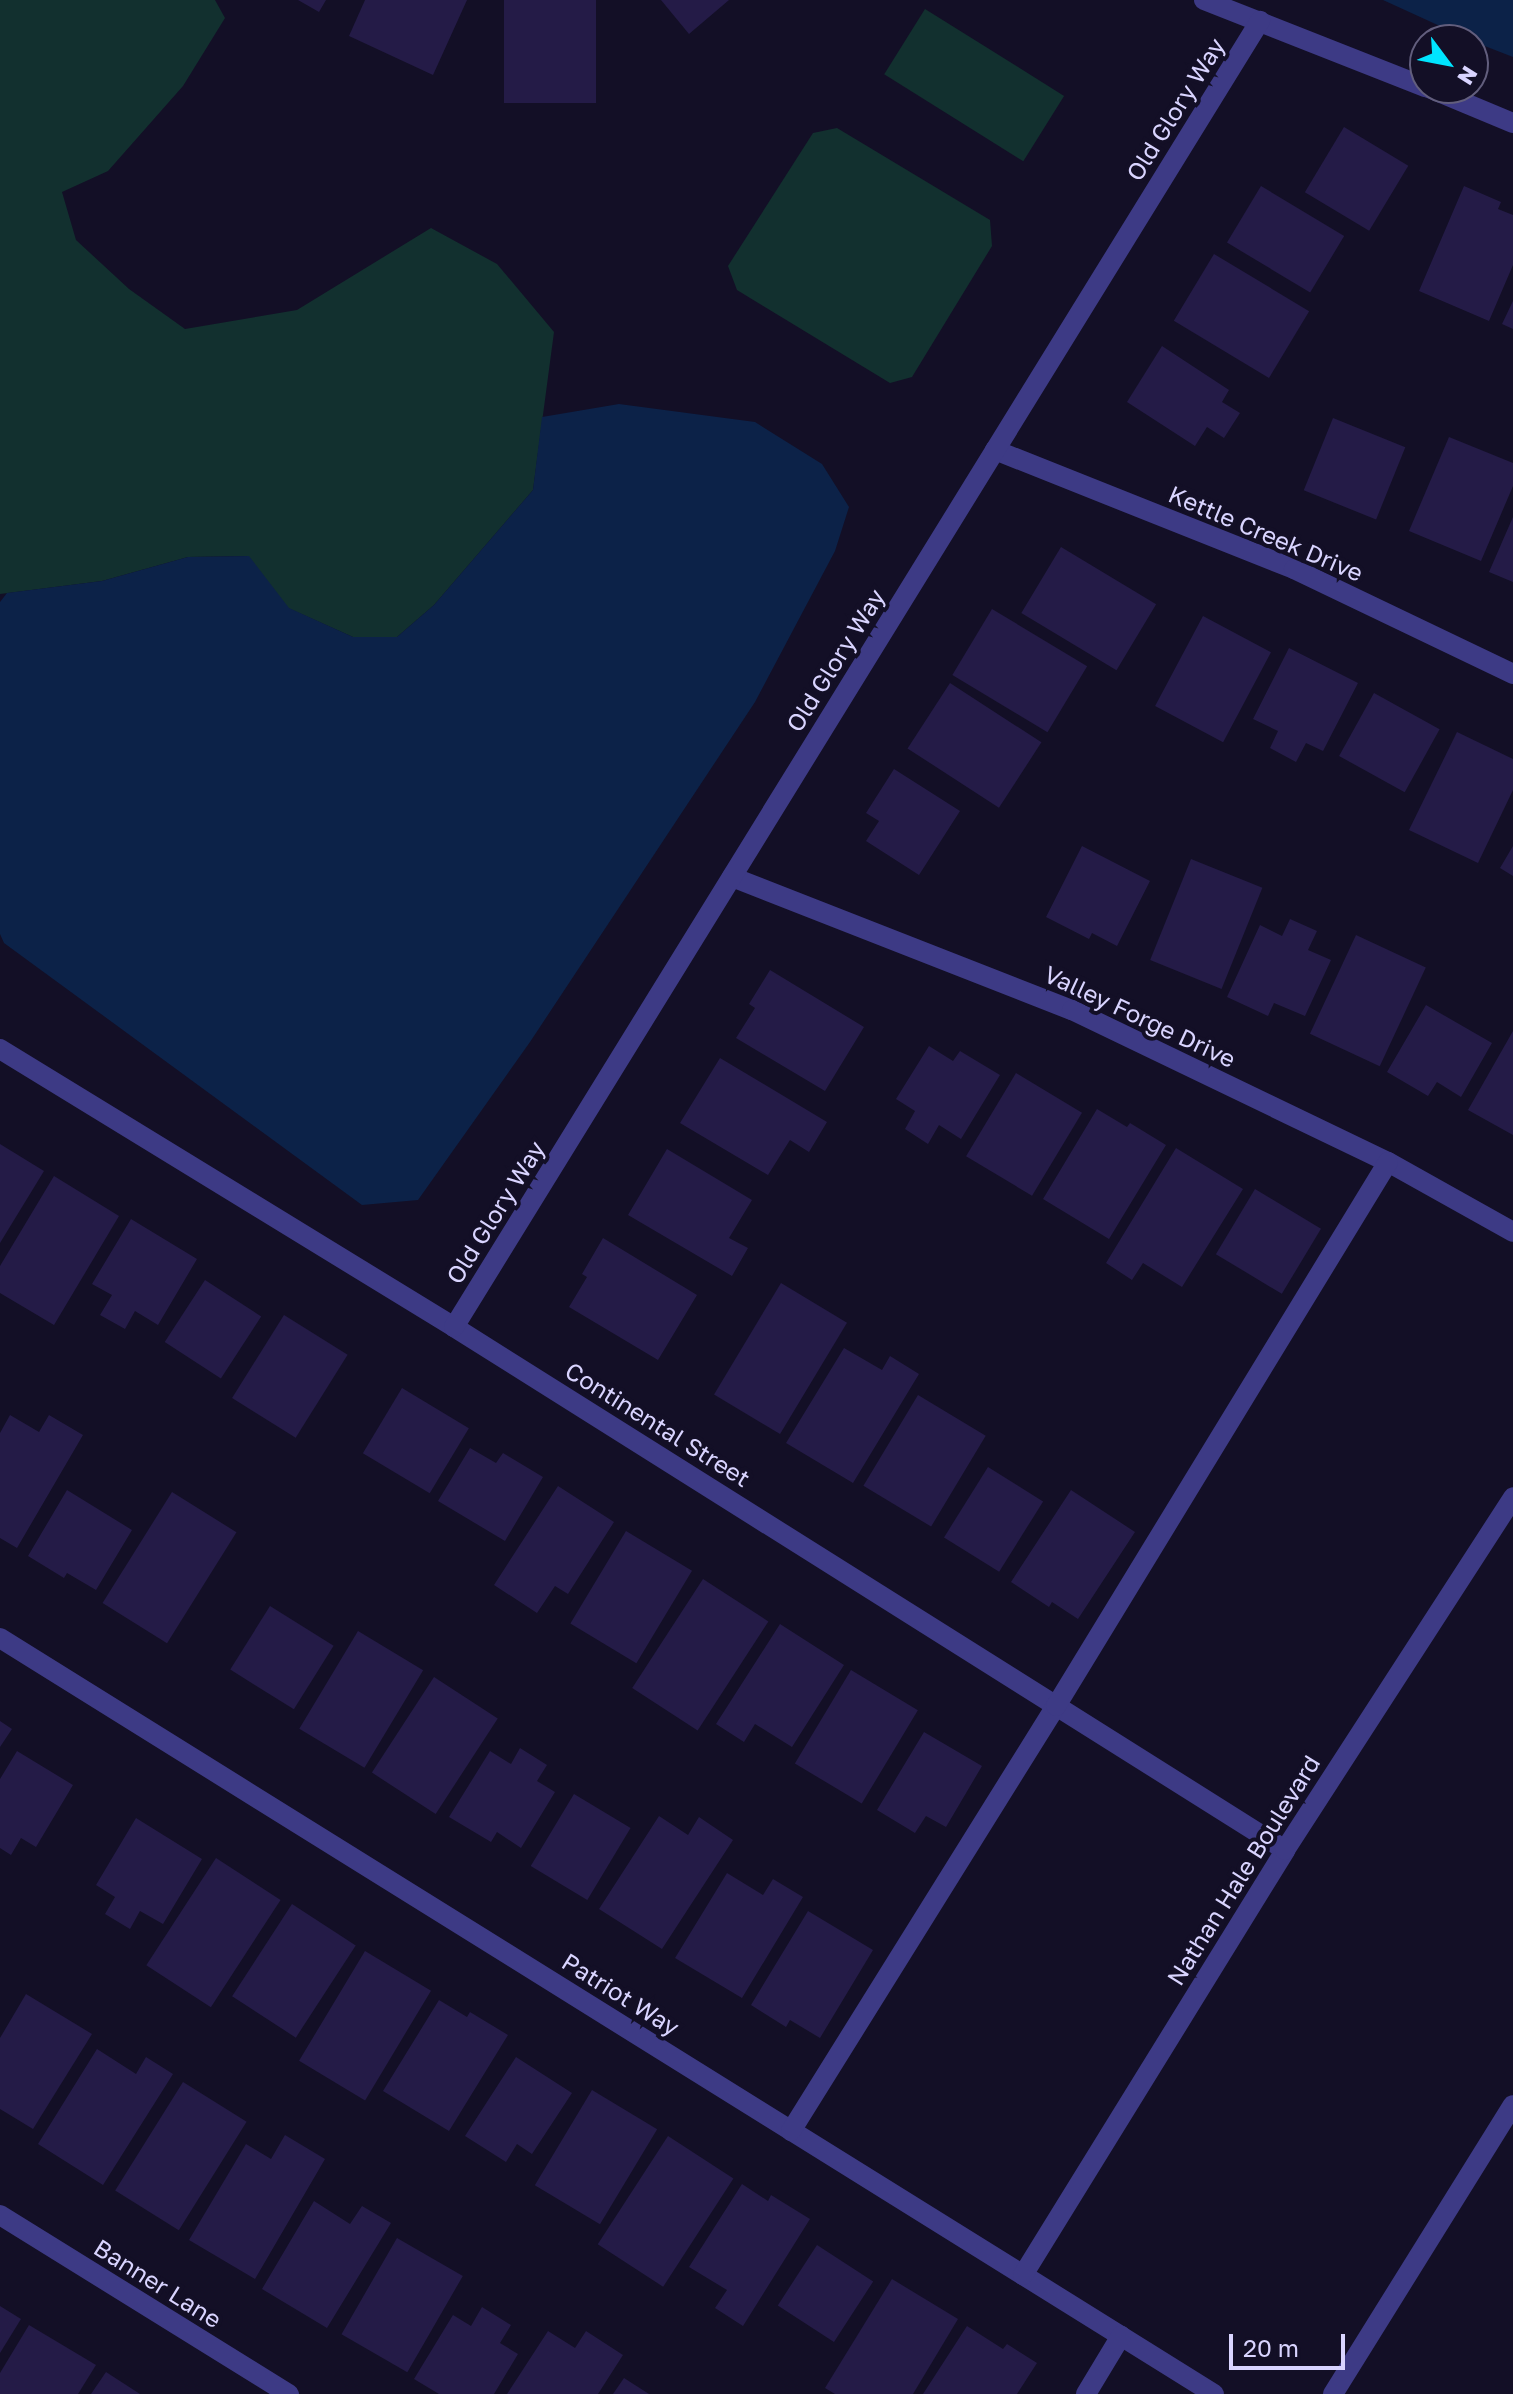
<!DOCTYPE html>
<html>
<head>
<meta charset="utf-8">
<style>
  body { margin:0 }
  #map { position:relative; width:1513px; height:2394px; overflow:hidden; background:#130f26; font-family:"Golos Text",sans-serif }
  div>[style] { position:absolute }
  .green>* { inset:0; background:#12302f; transform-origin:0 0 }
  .water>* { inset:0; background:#0c2248 }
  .building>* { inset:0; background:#241b47; transform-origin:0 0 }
  .minor>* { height:20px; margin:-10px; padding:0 10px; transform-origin:10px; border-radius:10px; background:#3d3a85 }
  span { translate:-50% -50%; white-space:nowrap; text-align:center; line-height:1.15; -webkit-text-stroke:8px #130f26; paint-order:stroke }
  .street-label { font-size:24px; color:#d9d4ff }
  .north { position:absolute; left:1409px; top:24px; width:80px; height:80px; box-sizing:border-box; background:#130f26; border:2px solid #625e7d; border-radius:50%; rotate:122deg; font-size:22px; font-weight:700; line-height:32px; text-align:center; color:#d9d4ff }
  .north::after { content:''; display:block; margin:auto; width:28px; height:36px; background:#00e5ff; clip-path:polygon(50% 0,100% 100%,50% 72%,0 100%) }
  .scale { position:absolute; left:1229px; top:2334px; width:116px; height:36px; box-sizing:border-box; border:4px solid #d9d4ff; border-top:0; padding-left:10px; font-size:24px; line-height:28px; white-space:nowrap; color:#d9d4ff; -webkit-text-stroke:6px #130f26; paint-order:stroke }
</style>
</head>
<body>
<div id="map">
  <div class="green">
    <div style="clip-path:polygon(0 0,215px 0,225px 18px,183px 86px,108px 171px,62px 192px,76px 240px,129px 289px,185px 329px,297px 310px,431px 228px,497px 264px,554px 332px,533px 490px,434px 605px,397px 637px,353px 637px,288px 608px,248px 556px,188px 557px,102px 581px,0 594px)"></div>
    <div style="left:925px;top:9px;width:164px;height:77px;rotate:32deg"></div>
    <div style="clip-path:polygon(837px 128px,990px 220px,992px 246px,912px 377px,890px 383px,737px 290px,728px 266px,813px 133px)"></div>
  </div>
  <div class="water">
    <div style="clip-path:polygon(1383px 0,1513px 0,1513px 57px,1477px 43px)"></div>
    <div style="clip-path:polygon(619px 404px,755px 422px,822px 464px,849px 507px,835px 551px,755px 702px,530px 1042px,418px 1200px,362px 1205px,4px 943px,0 934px,0 602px,7px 593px,102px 581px,188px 557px,249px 556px,289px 608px,353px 637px,397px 637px,434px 605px,533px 490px,542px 417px)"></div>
  </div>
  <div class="building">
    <div style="clip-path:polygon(298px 0,326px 0,319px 12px)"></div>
    <div style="clip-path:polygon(365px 0,467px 0,433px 75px,349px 36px)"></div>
    <div style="left:504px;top:0;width:92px;height:103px"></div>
    <div style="clip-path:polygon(661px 0,729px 0,689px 34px)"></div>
    <div style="left:1344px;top:127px;width:75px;height:76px;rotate:31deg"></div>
    <div style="left:1261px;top:186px;width:97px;height:66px;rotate:31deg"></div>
    <div style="clip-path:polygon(1464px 186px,1501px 202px,1498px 209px,1513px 215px,1513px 265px,1489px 321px,1419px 291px)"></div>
    <div style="left:1214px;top:254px;width:111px;height:78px;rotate:31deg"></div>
    <div style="clip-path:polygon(1513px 301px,1513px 329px,1502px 324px)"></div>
    <div style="clip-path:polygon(1162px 346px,1229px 390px,1222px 402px,1240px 413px,1224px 438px,1207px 427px,1195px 446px,1127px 402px)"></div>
    <div style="left:1333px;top:418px;width:78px;height:78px;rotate:22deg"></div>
    <div style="clip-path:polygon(1449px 437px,1513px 463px,1513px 486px,1481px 561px,1409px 531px)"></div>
    <div style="clip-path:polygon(1513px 517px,1513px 582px,1489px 572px)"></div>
    <div style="left:1061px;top:547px;width:111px;height:77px;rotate:31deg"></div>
    <div style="left:992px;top:609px;width:111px;height:77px;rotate:31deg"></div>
    <div style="left:1203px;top:616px;width:77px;height:102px;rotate:28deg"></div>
    <div style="clip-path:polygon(1289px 648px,1358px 683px,1323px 751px,1306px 743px,1296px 762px,1270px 748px,1278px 731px,1253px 719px)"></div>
    <div style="left:950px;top:683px;width:109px;height:78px;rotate:33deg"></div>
    <div style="left:1374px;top:693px;width:75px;height:72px;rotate:29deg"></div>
    <div style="clip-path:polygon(1457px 732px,1513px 759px,1513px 790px,1478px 863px,1409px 830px)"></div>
    <div style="clip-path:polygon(894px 769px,960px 811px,919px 875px,866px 841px,879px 821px,866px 813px)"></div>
    <div style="clip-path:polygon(1082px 846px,1150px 881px,1117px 946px,1092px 933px,1089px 939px,1046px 917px)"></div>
    <div style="clip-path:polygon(1513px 846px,1513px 876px,1500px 868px)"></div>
    <div style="left:1191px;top:859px;width:77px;height:109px;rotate:22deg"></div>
    <div style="clip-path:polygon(1290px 919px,1317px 931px,1308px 950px,1331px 960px,1305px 1016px,1274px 1003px,1268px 1016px,1227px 997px,1260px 925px,1282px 936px)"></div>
    <div style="left:1356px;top:935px;width:77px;height:109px;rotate:25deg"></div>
    <div style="clip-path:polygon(770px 970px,864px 1027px,825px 1091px,736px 1038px,755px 1008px,749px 1004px)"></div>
    <div style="clip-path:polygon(1426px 1005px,1492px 1043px,1461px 1097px,1437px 1082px,1428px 1096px,1387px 1072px)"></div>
    <div style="clip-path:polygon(1513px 1031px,1513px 1135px,1468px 1110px)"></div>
    <div style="clip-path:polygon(929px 1046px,953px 1061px,960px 1051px,1000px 1075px,961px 1139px,939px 1125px,928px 1144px,905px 1129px,915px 1111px,896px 1099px)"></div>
    <div style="clip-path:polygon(720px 1058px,827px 1122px,809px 1152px,790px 1140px,768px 1175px,680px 1123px)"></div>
    <div style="left:1016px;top:1073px;width:77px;height:97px;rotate:31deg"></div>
    <div style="clip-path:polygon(1097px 1109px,1127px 1127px,1130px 1123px,1166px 1145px,1109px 1239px,1043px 1199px)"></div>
    <div style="clip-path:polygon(0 1144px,44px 1171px,0 1243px)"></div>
    <div style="clip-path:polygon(1176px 1148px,1243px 1189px,1182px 1287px,1143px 1263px,1132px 1280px,1106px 1263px)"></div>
    <div style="clip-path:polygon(667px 1149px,752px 1200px,729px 1238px,748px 1248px,732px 1276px,628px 1215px)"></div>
    <div style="clip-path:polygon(54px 1176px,119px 1216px,54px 1325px,0 1293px,0 1266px)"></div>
    <div style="left:1255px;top:1189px;width:77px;height:76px;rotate:31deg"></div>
    <div style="clip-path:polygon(131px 1219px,197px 1259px,158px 1325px,135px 1311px,125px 1329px,100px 1315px,112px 1295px,92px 1284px)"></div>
    <div style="clip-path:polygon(603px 1238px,697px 1295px,658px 1360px,569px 1307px,587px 1277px,582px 1274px)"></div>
    <div style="left:205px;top:1280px;width:67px;height:74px;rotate:33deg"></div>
    <div style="left:781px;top:1283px;width:77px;height:130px;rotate:31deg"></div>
    <div style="left:284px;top:1315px;width:75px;height:98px;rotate:32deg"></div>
    <div style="clip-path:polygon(844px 1348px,882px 1370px,890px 1356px,919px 1374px,853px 1483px,786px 1443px)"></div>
    <div style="left:402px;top:1388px;width:78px;height:76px;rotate:31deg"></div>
    <div style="left:918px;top:1395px;width:79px;height:106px;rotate:31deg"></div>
    <div style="clip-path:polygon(10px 1415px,39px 1432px,49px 1415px,83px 1435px,17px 1548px,0 1538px,0 1433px)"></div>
    <div style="clip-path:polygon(470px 1448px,496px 1463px,503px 1453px,543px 1477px,505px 1541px,438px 1501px)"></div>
    <div style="left:988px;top:1467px;width:65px;height:83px;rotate:32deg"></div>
    <div style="clip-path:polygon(558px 1486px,614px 1522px,568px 1594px,555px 1586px,537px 1613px,494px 1585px)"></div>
    <div style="clip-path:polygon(67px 1490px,132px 1530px,96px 1590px,67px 1573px,64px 1578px,28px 1556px)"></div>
    <div style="clip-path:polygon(1071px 1490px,1135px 1532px,1078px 1619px,1052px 1602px,1049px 1607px,1011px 1582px)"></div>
    <div style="left:172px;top:1492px;width:76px;height:131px;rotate:32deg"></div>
    <div style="left:626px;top:1531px;width:77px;height:108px;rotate:31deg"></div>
    <div style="left:703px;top:1579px;width:78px;height:130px;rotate:33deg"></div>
    <div style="left:270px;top:1606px;width:75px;height:75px;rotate:32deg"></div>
    <div style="clip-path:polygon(780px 1624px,844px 1665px,792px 1747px,755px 1724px,744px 1742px,716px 1724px)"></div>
    <div style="left:358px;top:1631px;width:76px;height:114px;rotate:31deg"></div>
    <div style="left:851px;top:1670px;width:78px;height:109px;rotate:31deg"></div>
    <div style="left:434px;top:1677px;width:76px;height:114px;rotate:33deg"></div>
    <div style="clip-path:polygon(0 1721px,12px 1729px,0 1747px)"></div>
    <div style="clip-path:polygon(924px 1732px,982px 1766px,946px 1827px,926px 1816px,915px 1833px,877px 1810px)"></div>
    <div style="clip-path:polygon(520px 1748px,547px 1765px,537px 1781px,555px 1792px,521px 1848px,497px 1832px,491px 1842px,449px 1817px,490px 1751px,511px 1764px)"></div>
    <div style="clip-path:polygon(17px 1751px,73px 1785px,36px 1847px,21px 1838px,11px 1855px,0 1848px,0 1779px)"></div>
    <div style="left:574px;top:1794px;width:66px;height:84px;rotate:31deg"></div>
    <div style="clip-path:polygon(659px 1816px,688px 1835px,699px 1817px,733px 1840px,662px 1949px,599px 1909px)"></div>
    <div style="clip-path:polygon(136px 1818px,202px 1859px,163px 1924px,140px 1911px,130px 1929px,105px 1914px,115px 1897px,96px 1885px)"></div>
    <div style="left:216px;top:1858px;width:77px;height:128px;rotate:33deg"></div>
    <div style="clip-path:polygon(727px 1873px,763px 1895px,773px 1879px,803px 1897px,742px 1998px,675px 1958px)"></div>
    <div style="left:292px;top:1904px;width:76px;height:110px;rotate:33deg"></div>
    <div style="clip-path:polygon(808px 1911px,873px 1950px,820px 2038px,790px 2020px,786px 2027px,751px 2005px)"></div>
    <div style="left:365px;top:1951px;width:77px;height:128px;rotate:31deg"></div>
    <div style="clip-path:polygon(26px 1994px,92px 2034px,33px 2129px,0 2109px,0 2038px)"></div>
    <div style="clip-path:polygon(439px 2000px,467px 2017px,470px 2012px,508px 2035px,449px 2131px,383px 2091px)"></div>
    <div style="clip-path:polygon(97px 2049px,136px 2074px,146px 2057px,173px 2074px,103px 2185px,38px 2144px)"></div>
    <div style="clip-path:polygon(516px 2057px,572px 2093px,532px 2154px,517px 2144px,506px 2162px,465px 2136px)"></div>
    <div style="left:183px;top:2082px;width:75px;height:128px;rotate:32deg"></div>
    <div style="left:592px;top:2090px;width:76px;height:111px;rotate:31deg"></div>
    <div style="clip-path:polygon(285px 2135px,325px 2159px,255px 2279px,189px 2240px,246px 2144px,271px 2159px)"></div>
    <div style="left:668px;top:2136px;width:78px;height:129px;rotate:33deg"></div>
    <div style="clip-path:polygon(742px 2184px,768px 2201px,771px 2195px,810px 2219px,743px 2326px,715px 2308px,727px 2290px,689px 2267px)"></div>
    <div style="clip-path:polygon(314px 2201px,350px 2224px,362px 2206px,391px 2223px,327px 2328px,262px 2289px)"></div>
    <div style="left:397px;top:2238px;width:76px;height:111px;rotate:30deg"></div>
    <div style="left:817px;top:2245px;width:67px;height:72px;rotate:33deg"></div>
    <div style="clip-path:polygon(892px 2279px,958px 2319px,913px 2394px,835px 2394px,825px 2388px)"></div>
    <div style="clip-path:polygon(0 2306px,21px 2319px,0 2353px)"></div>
    <div style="clip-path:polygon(482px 2307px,511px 2325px,500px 2343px,518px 2354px,494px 2394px,439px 2394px,414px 2379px,453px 2315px,471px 2326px)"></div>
    <div style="clip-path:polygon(29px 2325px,96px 2365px,78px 2394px,0 2394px,0 2373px)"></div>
    <div style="clip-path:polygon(967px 2326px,1003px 2349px,1007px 2344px,1037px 2363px,1017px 2394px,923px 2394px)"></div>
    <div style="clip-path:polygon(548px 2331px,575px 2348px,586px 2331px,623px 2355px,598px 2394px,507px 2394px)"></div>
    <div style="clip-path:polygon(106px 2372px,140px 2394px,91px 2394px)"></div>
    <div style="clip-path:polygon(624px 2378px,649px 2394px,613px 2394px)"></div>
  </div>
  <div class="minor">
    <div style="left:1204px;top:0;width:238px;rotate:21.5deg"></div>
    <div style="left:1429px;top:88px;width:91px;rotate:22.6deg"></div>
    <div style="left:995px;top:450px;width:322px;rotate:21.7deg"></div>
    <div style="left:1294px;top:569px;width:243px;rotate:25.6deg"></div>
    <div style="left:732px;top:877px;width:365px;rotate:21.4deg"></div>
    <div style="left:1072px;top:1010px;width:351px;rotate:25.7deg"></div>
    <div style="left:1388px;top:1162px;width:143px;rotate:29.2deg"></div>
    <div style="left:0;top:1049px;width:532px;rotate:31.48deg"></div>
    <div style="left:454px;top:1327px;width:982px;rotate:32.18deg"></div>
    <div style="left:454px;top:1327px;width:1535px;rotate:-58.32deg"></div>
    <div style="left:0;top:1638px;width:1430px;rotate:31.91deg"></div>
    <div style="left:791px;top:2131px;width:501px;rotate:-58.06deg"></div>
    <div style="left:1056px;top:1706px;width:637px;rotate:-58.6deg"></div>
    <div style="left:0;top:2215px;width:340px;rotate:31.8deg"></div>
    <div style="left:1023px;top:2275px;width:499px;rotate:-58.3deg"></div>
    <div style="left:1285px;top:1850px;width:420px;rotate:-57.1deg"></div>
    <div style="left:1086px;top:2394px;width:68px;rotate:-58.9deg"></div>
    <div style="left:1333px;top:2394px;width:340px;rotate:-58.1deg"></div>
  </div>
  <div class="street-label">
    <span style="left:1175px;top:109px;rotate:-58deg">Old Glory Way</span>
    <span style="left:1266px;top:533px;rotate:23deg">Kettle Creek Drive</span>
    <span style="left:835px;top:660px;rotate:-58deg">Old Glory Way</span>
    <span style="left:1140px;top:1016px;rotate:25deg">Valley Forge Drive</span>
    <span style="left:495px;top:1212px;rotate:-58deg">Old Glory Way</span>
    <span style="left:658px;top:1424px;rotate:32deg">Continental Street</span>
    <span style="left:1243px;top:1870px;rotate:-58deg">Nathan Hale Boulevard</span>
    <span style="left:621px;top:1994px;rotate:32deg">Patriot Way</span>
    <span style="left:158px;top:2283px;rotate:32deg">Banner Lane</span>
  </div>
  <div class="north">N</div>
  <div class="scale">20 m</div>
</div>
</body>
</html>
